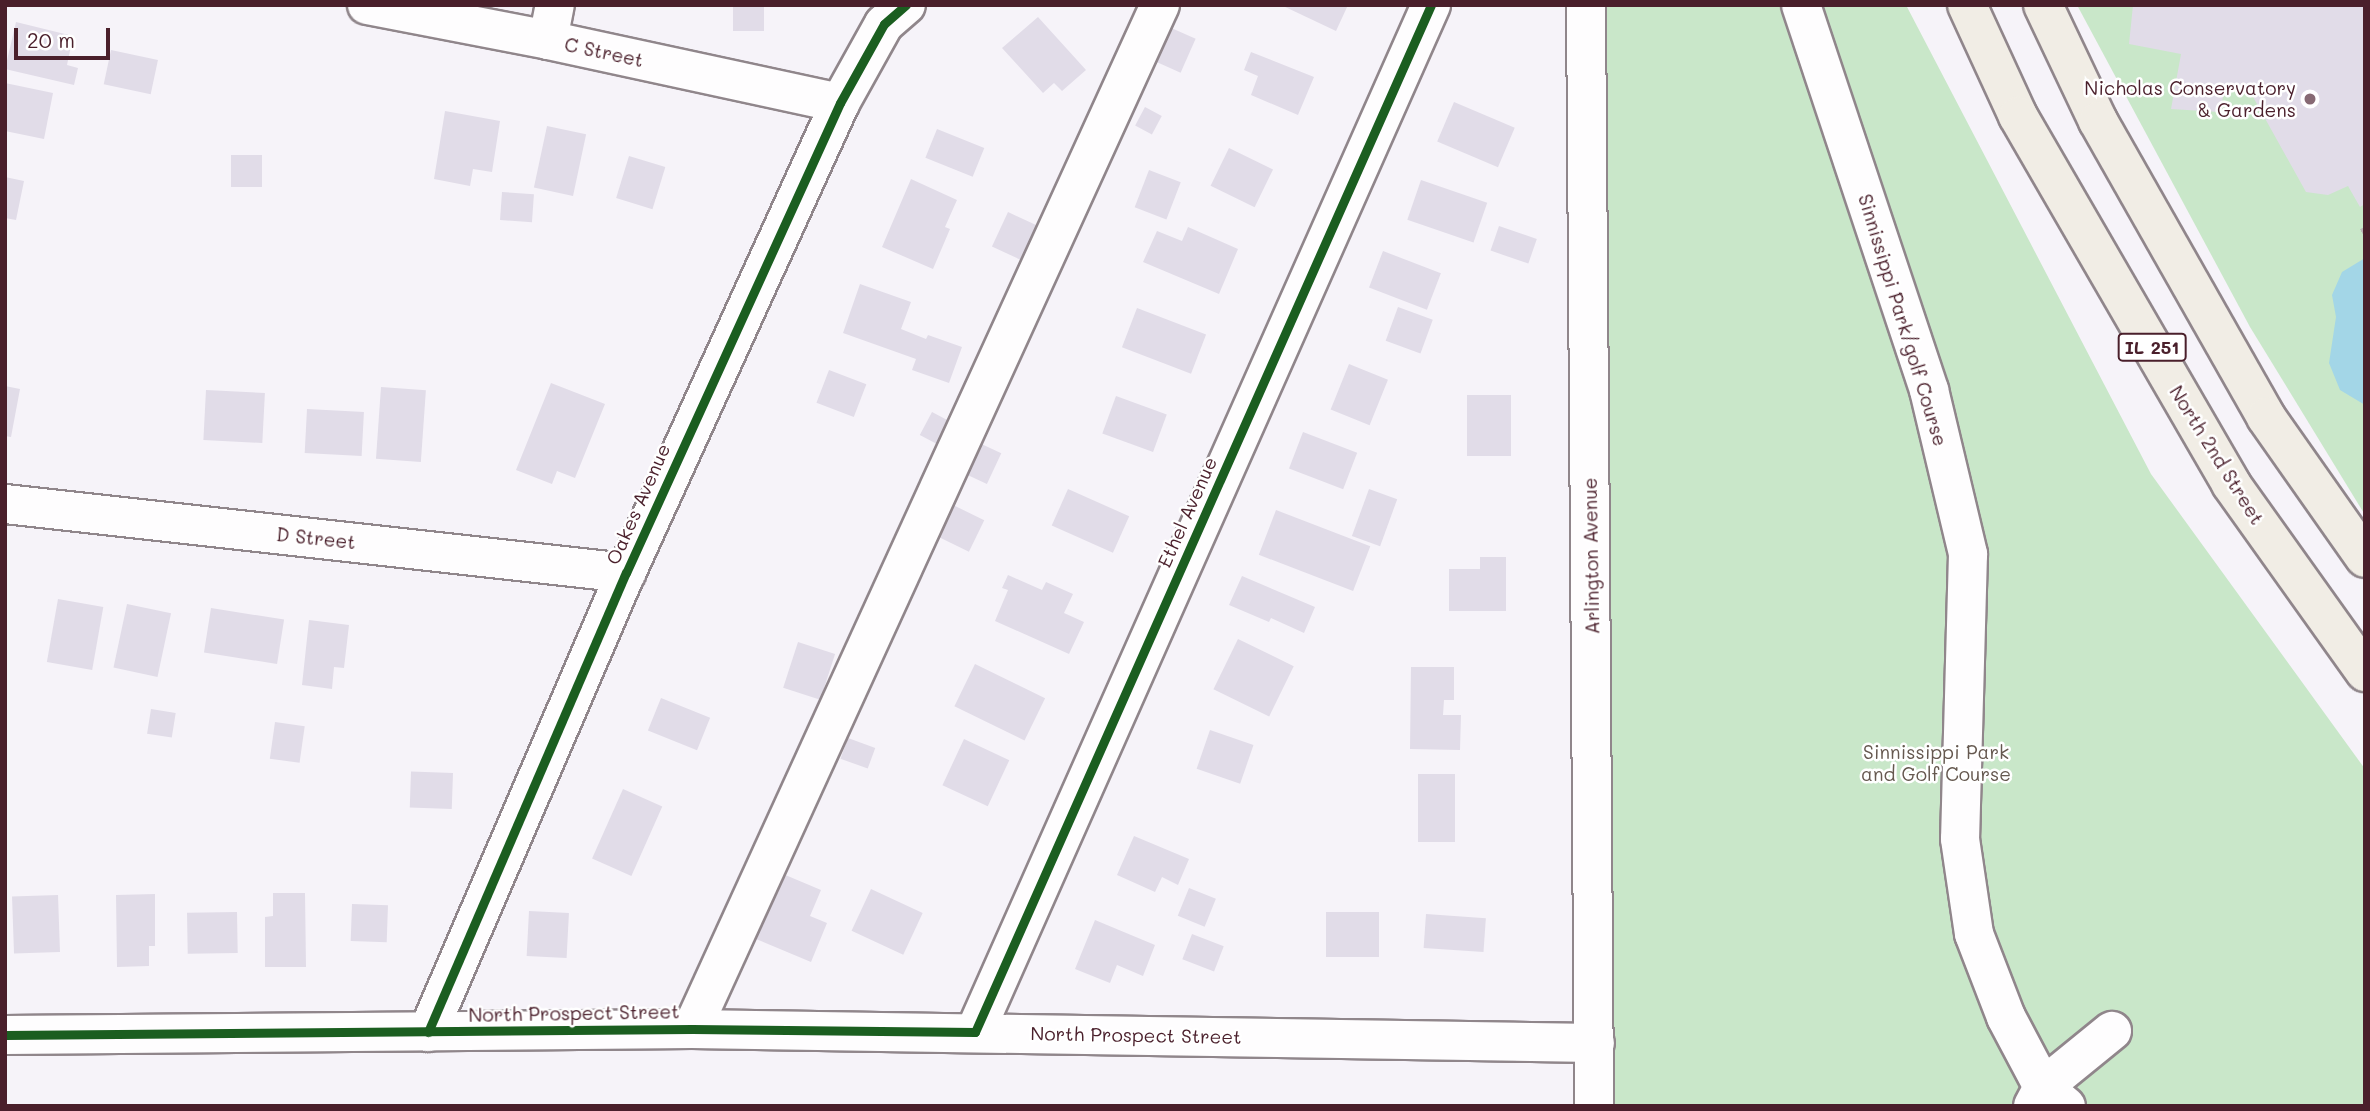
<!DOCTYPE html>
<html>
<head>
<meta charset="utf-8">
<style>
  body { margin:0 }
  #map { position:relative; width:2370px; height:1111px; overflow:hidden; background:#f6f3f9; font-family:Mali,sans-serif }
  div>[style] { position:absolute }
  .green>* { inset:0; background:#c9e7c9 }
  .water>* { inset:0; background:#a3d6e7 }
  .building>* { inset:0; background:#e1dce8; transform-origin:0 0 }
  .path>* { height:4.5px; margin-top:-2.25px; transform-origin:0; background:repeating-linear-gradient(90deg,#bbb6b8 0 7px,transparent 0 12px) }
  .roads { filter:drop-shadow(2px 0 #90868b) drop-shadow(-2px 0 #90868b) drop-shadow(0 2px #90868b) drop-shadow(0 -2px #90868b) }
  .minor>* { height:38px; margin:-19px; padding:0 19px; transform-origin:19px; border-radius:19px; background:#fefdfe }
  .major>* { height:38px; margin:-19px; padding:0 19px; transform-origin:19px; border-radius:19px; background:#f1ede5 }
  .cycleway>* { height:9px; margin:-4.5px; padding:0 4.5px; transform-origin:4.5px; border-radius:4.5px; background:#1b5e20 }
  .dots>* { width:19px; height:19px; translate:-50% -50%; box-sizing:border-box; border:4px solid #fff; border-radius:50% }
  span { translate:-50% -50%; white-space:nowrap; text-align:center; line-height:1.15; -webkit-text-stroke:5px #fff; paint-order:stroke }
  .shield-label span { padding:2px 5px; background:#fff; border:2px solid; border-radius:5px; -webkit-text-stroke-width:0 }
  .shield-label { font-size:18px; color:#4a1f2b; font-weight:700 }
  .street-label { font-size:19px; color:#4a1f2b }
  .poi-label { font-size:19px; color:#4a1f2b }
  .right { translate:-100% -50%; text-align:right }
  .park-label { font-size:19px; color:#65584f }
  .frame { position:absolute; inset:0; border:7px solid #4a1f2b; pointer-events:none }
  .scale { position:absolute; left:14px; top:28px; width:96px; height:32px; box-sizing:border-box; border:4px solid #4a1f2b; border-top:0; padding-left:9px; font-size:21px; line-height:24px; white-space:nowrap; color:#4a1f2b; -webkit-text-stroke:5px #fff; paint-order:stroke }
</style>
</head>
<body>
<div id="map">
  <div class="green">
    <div style="clip-path:polygon(1586px 5px,1906px 5px,2151px 474px,2365px 769px,2365px 1106px,1594px 1106px)"></div>
    <div style="clip-path:polygon(2077px 5px,2365px 5px,2365px 515px,2250px 327px)"></div>
  </div>
  <div class="water">
    <div style="clip-path:polygon(2365px 258px,2365px 405px,2340px 390px,2329px 363px,2336px 317px,2332px 295px,2342px 272px)"></div>
  </div>
  <div class="building">
    <div style="left:733px;top:5px;width:31px;height:26px"></div>
    <div style="clip-path:polygon(1281px 5px,1348px 5px,1336px 31px)"></div>
    <div style="clip-path:polygon(2133px 5px,2365px 5px,2365px 204px,2360px 207px,2348px 186px,2328px 195px,2306px 192px,2247px 86px,2225px 90px,2219px 112px,2171px 109px,2181px 54px,2129px 44px)"></div>
    <div style="clip-path:polygon(1038px 17px,1086px 70px,1062px 91px,1054px 83px,1043px 93px,1002px 48px)"></div>
    <div style="clip-path:polygon(16px 22px,73px 36px,67px 65px,78px 68px,74px 85px,5px 69px)"></div>
    <div style="left:1160px;top:23px;width:39px;height:37px;rotate:24deg"></div>
    <div style="left:111px;top:50px;width:48px;height:35px;rotate:12deg"></div>
    <div style="clip-path:polygon(1251px 52px,1314px 77px,1298px 115px,1251px 95px,1258px 76px,1244px 70px)"></div>
    <div style="clip-path:polygon(5px 83px,53px 93px,44px 139px,5px 131px)"></div>
    <div style="left:1454px;top:102px;width:66px;height:43px;rotate:23deg"></div>
    <div style="left:1145px;top:107px;width:19px;height:21px;rotate:28deg"></div>
    <div style="clip-path:polygon(445px 111px,500px 121px,492px 172px,473px 169px,470px 186px,434px 179px)"></div>
    <div style="left:547px;top:126px;width:40px;height:63px;rotate:12deg"></div>
    <div style="left:937px;top:129px;width:51px;height:31px;rotate:22deg"></div>
    <div style="left:1229px;top:148px;width:49px;height:42px;rotate:26deg"></div>
    <div style="left:231px;top:155px;width:31px;height:32px"></div>
    <div style="left:629px;top:156px;width:38px;height:44px;rotate:17deg"></div>
    <div style="left:1149px;top:170px;width:34px;height:40px;rotate:21deg"></div>
    <div style="clip-path:polygon(5px 177px,24px 181px,16px 220px,5px 218px)"></div>
    <div style="clip-path:polygon(911px 179px,957px 200px,945px 227px,950px 229px,933px 269px,882px 247px)"></div>
    <div style="left:1421px;top:180px;width:70px;height:42px;rotate:19deg"></div>
    <div style="left:502px;top:192px;width:32px;height:28px;rotate:4deg"></div>
    <div style="left:1008px;top:212px;width:38px;height:38px;rotate:25deg"></div>
    <div style="left:1499px;top:226px;width:40px;height:26px;rotate:19deg"></div>
    <div style="clip-path:polygon(1188px 227px,1238px 249px,1219px 294px,1143px 262px,1157px 231px,1182px 241px)"></div>
    <div style="left:1383px;top:251px;width:62px;height:39px;rotate:21deg"></div>
    <div style="clip-path:polygon(860px 284px,911px 302px,901px 329px,926px 339px,928px 335px,962px 347px,949px 383px,912px 370px,916px 359px,843px 333px)"></div>
    <div style="left:1398px;top:307px;width:37px;height:36px;rotate:20deg"></div>
    <div style="left:1137px;top:308px;width:74px;height:42px;rotate:21deg"></div>
    <div style="left:1349px;top:364px;width:42px;height:49px;rotate:22deg"></div>
    <div style="left:829px;top:370px;width:40px;height:35px;rotate:21deg"></div>
    <div style="clip-path:polygon(551px 383px,605px 404px,575px 478px,557px 471px,552px 484px,516px 470px)"></div>
    <div style="clip-path:polygon(5px 386px,20px 389px,11px 437px,5px 436px)"></div>
    <div style="left:381px;top:387px;width:45px;height:72px;rotate:4deg"></div>
    <div style="left:206px;top:390px;width:59px;height:50px;rotate:3deg"></div>
    <div style="left:1467px;top:395px;width:44px;height:61px"></div>
    <div style="left:1116px;top:396px;width:54px;height:40px;rotate:20deg"></div>
    <div style="left:307px;top:409px;width:57px;height:44px;rotate:3deg"></div>
    <div style="left:932px;top:412px;width:21px;height:26px;rotate:28deg"></div>
    <div style="left:1303px;top:432px;width:58px;height:39px;rotate:21deg"></div>
    <div style="left:975px;top:441px;width:29px;height:34px;rotate:25deg"></div>
    <div style="left:1068px;top:489px;width:67px;height:40px;rotate:24deg"></div>
    <div style="left:1369px;top:489px;width:30px;height:50px;rotate:20deg"></div>
    <div style="left:951px;top:504px;width:37px;height:35px;rotate:26deg"></div>
    <div style="left:1276px;top:510px;width:101px;height:48px;rotate:21deg"></div>
    <div style="clip-path:polygon(1480px 557px,1506px 557px,1506px 611px,1449px 611px,1449px 569px,1480px 569px)"></div>
    <div style="clip-path:polygon(1008px 575px,1042px 590px,1046px 582px,1073px 594px,1064px 613px,1084px 622px,1069px 654px,995px 621px,1008px 590px,1002px 588px)"></div>
    <div style="clip-path:polygon(1242px 576px,1315px 607px,1304px 633px,1271px 618px,1269px 622px,1229px 605px)"></div>
    <div style="left:58px;top:599px;width:46px;height:64px;rotate:10deg"></div>
    <div style="left:127px;top:604px;width:45px;height:65px;rotate:12deg"></div>
    <div style="left:211px;top:608px;width:74px;height:45px;rotate:9deg"></div>
    <div style="clip-path:polygon(309px 620px,349px 625px,344px 668px,334px 667px,332px 689px,302px 685px)"></div>
    <div style="left:1238px;top:639px;width:62px;height:56px;rotate:26deg"></div>
    <div style="left:798px;top:642px;width:39px;height:48px;rotate:18deg"></div>
    <div style="left:975px;top:664px;width:78px;height:47px;rotate:26deg"></div>
    <div style="clip-path:polygon(1411px 667px,1454px 667px,1454px 700px,1444px 700px,1443px 715px,1461px 715px,1460px 750px,1410px 749px)"></div>
    <div style="left:661px;top:698px;width:53px;height:35px;rotate:22deg"></div>
    <div style="left:151px;top:709px;width:25px;height:25px;rotate:9deg"></div>
    <div style="left:275px;top:722px;width:30px;height:37px;rotate:8deg"></div>
    <div style="left:1210px;top:730px;width:46px;height:41px;rotate:19deg"></div>
    <div style="left:848px;top:738px;width:29px;height:22px;rotate:20deg"></div>
    <div style="left:964px;top:739px;width:50px;height:51px;rotate:25deg"></div>
    <div style="left:453px;top:773px;width:36px;height:42px;rotate:92deg"></div>
    <div style="left:1418px;top:774px;width:37px;height:68px"></div>
    <div style="left:623px;top:789px;width:43px;height:76px;rotate:24deg"></div>
    <div style="clip-path:polygon(1134px 836px,1189px 859px,1178px 885px,1162px 877px,1155px 892px,1117px 875px)"></div>
    <div style="clip-path:polygon(783px 874px,821px 890px,810px 916px,827px 923px,811px 962px,756px 939px)"></div>
    <div style="left:1189px;top:888px;width:29px;height:30px;rotate:22deg"></div>
    <div style="left:871px;top:889px;width:57px;height:46px;rotate:25deg"></div>
    <div style="clip-path:polygon(273px 893px,305px 893px,306px 967px,265px 967px,265px 917px,273px 916px)"></div>
    <div style="clip-path:polygon(155px 894px,155px 946px,149px 946px,149px 966px,117px 967px,116px 895px)"></div>
    <div style="left:58px;top:895px;width:57px;height:46px;rotate:88deg"></div>
    <div style="left:352px;top:904px;width:36px;height:37px;rotate:2deg"></div>
    <div style="left:529px;top:911px;width:40px;height:45px;rotate:3deg"></div>
    <div style="left:237px;top:912px;width:41px;height:50px;rotate:89deg"></div>
    <div style="left:1326px;top:912px;width:53px;height:45px"></div>
    <div style="left:1426px;top:914px;width:60px;height:34px;rotate:4deg"></div>
    <div style="clip-path:polygon(1095px 920px,1155px 945px,1143px 976px,1117px 965px,1110px 983px,1075px 969px)"></div>
    <div style="left:1192px;top:934px;width:34px;height:27px;rotate:21deg"></div>
  </div>
  <div class="path">
    <div style="left:2361px;top:231px;width:4px;rotate:-27deg"></div>
  </div>
  <div class="roads">
    <div class="minor">
      <div style="left:367px;top:5px;width:184px;rotate:10.9deg"></div>
      <div style="left:548px;top:40px;width:299px;rotate:12.2deg"></div>
      <div style="left:1586px;top:5px;width:1101px;rotate:89.58deg"></div>
      <div style="left:1801px;top:5px;width:406px;rotate:71.6deg"></div>
      <div style="left:1929px;top:390px;width:169px;rotate:76.6deg"></div>
      <div style="left:1968px;top:554px;width:285px;rotate:91.6deg"></div>
      <div style="left:1960px;top:839px;width:96px;rotate:81.6deg"></div>
      <div style="left:1974px;top:934px;width:89px;rotate:68.9deg"></div>
      <div style="left:2006px;top:1017px;width:79px;rotate:62.1deg"></div>
      <div style="left:2043px;top:1087px;width:30px;rotate:40deg"></div>
      <div style="left:548px;top:40px;width:36px;rotate:-79deg"></div>
      <div style="left:5px;top:504px;width:625px;rotate:6.34deg"></div>
      <div style="left:692px;top:1029px;width:1126px;rotate:-65.44deg"></div>
      <div style="left:428px;top:1032px;width:500px;rotate:-66.7deg"></div>
      <div style="left:626px;top:573px;width:516px;rotate:-65.52deg"></div>
      <div style="left:840px;top:103px;width:90px;rotate:-60.9deg"></div>
      <div style="left:884px;top:24px;width:29px;rotate:-41deg"></div>
      <div style="left:975px;top:1032px;width:1124px;rotate:-66.06deg"></div>
      <div style="left:5px;top:1035px;width:687px;rotate:-0.5deg"></div>
      <div style="left:692px;top:1029px;width:903px;rotate:0.89deg"></div>
      <div style="left:2033px;top:1106px;width:21px;rotate:-62deg"></div>
      <div style="left:2043px;top:1087px;width:89px;rotate:-39.1deg"></div>
    </div>
    <div class="major">
      <div style="left:1967px;top:5px;width:122px;rotate:65.3deg"></div>
      <div style="left:2018px;top:116px;width:425px;rotate:59.9deg"></div>
      <div style="left:2231px;top:484px;width:231px;rotate:54.5deg"></div>
      <div style="left:2043px;top:5px;width:128px;rotate:64.6deg"></div>
      <div style="left:2098px;top:121px;width:340px;rotate:60.4deg"></div>
      <div style="left:2266px;top:417px;width:172px;rotate:54.9deg"></div>
    </div>
  </div>
  <div class="cycleway">
    <div style="left:428px;top:1032px;width:500px;rotate:-66.7deg"></div>
    <div style="left:626px;top:573px;width:516px;rotate:-65.52deg"></div>
    <div style="left:840px;top:103px;width:90px;rotate:-60.9deg"></div>
    <div style="left:884px;top:24px;width:29px;rotate:-41deg"></div>
    <div style="left:5px;top:1035px;width:687px;rotate:-0.5deg"></div>
    <div style="left:692px;top:1029px;width:283px;rotate:0.6deg"></div>
    <div style="left:975px;top:1032px;width:1124px;rotate:-66.06deg"></div>
  </div>
  <div class="dots">
    <div style="left:2310px;top:99px;background:#866973"></div>
  </div>
  <div class="shield-label">
    <span style="left:2152px;top:347px">IL 251</span>
  </div>
  <div class="street-label">
    <span style="left:604px;top:52px;rotate:12deg">C Street</span>
    <span style="left:1903px;top:320px;rotate:73deg">Sinnissippi Park/golf Course</span>
    <span style="left:2217px;top:455px;rotate:58deg">North 2nd Street</span>
    <span style="left:638px;top:504px;rotate:-66deg">Oakes Avenue</span>
    <span style="left:1187px;top:512px;rotate:-66deg">Ethel Avenue</span>
    <span style="left:316px;top:538px;rotate:6deg">D Street</span>
    <span style="left:1591px;top:556px;rotate:-91deg">Arlington Avenue</span>
    <span style="left:574px;top:1013px;rotate:-1deg">North Prospect Street</span>
    <span style="left:1136px;top:1035px;rotate:1deg">North Prospect Street</span>
  </div>
  <div class="poi-label">
    <span class="right" style="left:2296px;top:99px">Nicholas Conservatory<br>&amp; Gardens</span>
  </div>
  <div class="park-label">
    <span style="left:1936px;top:763px">Sinnissippi Park<br>and Golf Course</span>
  </div>
  <div class="frame"></div>
  <div class="scale">20 m</div>
</div>
</body>
</html>
